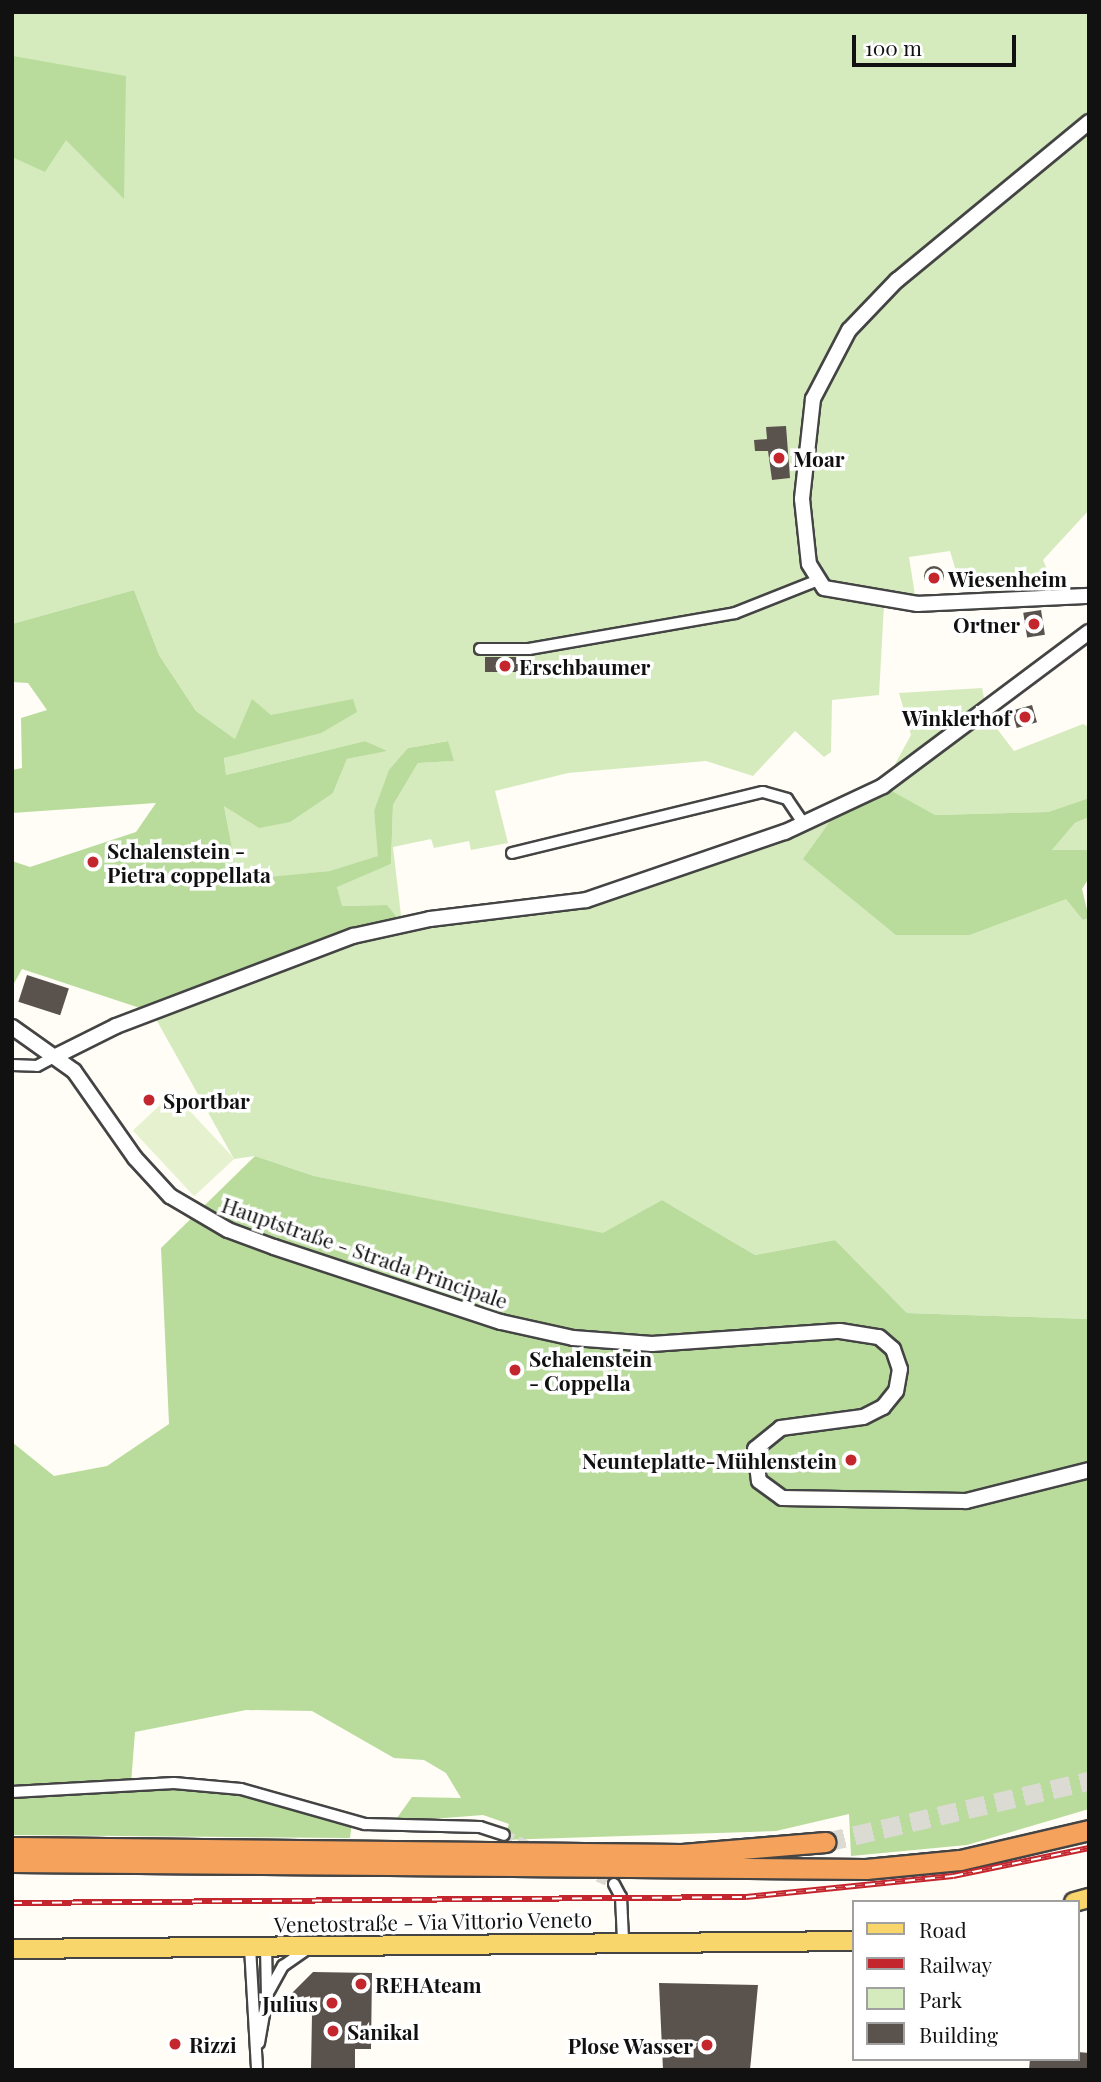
<!DOCTYPE html>
<html>
<head>
<meta charset="utf-8">
<style>
  body { margin:0 }
  #map { position:relative; width:1101px; height:2082px; overflow:hidden; background:#fffdf5; font-family:"Playfair Display",serif }
  div>[style] { position:absolute }
  .green>* { inset:0; background:#d5ebbd }
  .forest>* { inset:0; background:#b9dc9c }
  .pitch>* { inset:0; background:#e6f2cf; transform-origin:0 0 }
  .building>* { inset:0; background:#5a524d; transform-origin:0 0 }
  .round { border-radius:50% }
  .minor-tunnel>* { height:10px; margin-top:-5px; transform-origin:0; background:repeating-linear-gradient(90deg,#dbdad3 0 10px,transparent 0 15px) }
  .motorway-tunnel>* { height:19px; margin-top:-9.5px; transform-origin:0; background:repeating-linear-gradient(90deg,#dbdad3 0 19px,transparent 0 29px) }
  .roads { filter:drop-shadow(2px 0 #444) drop-shadow(-2px 0 #444) drop-shadow(0 2px #444) drop-shadow(0 -2px #444) }
  .minor>* { height:10px; margin:-5px; padding:0 5px; transform-origin:5px; border-radius:5px; background:#fff }
  .tertiary>* { height:14px; margin:-7px; padding:0 7px; transform-origin:7px; border-radius:7px; background:#fff }
  .primary>* { height:18px; margin:-9px; padding:0 9px; transform-origin:9px; border-radius:9px; background:#f9d66b }
  .motorway>* { height:19px; margin:-9.5px; padding:0 9.5px; transform-origin:9.5px; border-radius:9.5px; background:#f5a25d }
  .rail>* { height:6px; margin-top:-3px; transform-origin:0; background:repeating-linear-gradient(90deg,#fff 0 10px,#c4262e 0 20px); box-sizing:border-box; border-block:2px solid #c4262e }
  .dots>* { width:19px; height:19px; translate:-50% -50%; box-sizing:border-box; border:4px solid #fff; border-radius:50% }
  span { translate:-50% -50%; white-space:nowrap; text-align:center; line-height:1.15; -webkit-text-stroke:7px #fff; paint-order:stroke }
  .poi-label { font-size:21px; color:#111; font-weight:700 }
  .left { translate:0 -50%; text-align:left }
  .right { translate:-100% -50%; text-align:right }
  .street-label { font-size:21px; color:#111 }
  .frame { position:absolute; inset:0; border:14px solid #111; pointer-events:none }
  .legend { position:absolute; left:852px; top:1900px; width:228px; height:161px; box-sizing:border-box; background:#fff; border:2px solid #a0a0a0; margin:0; padding:9px 12px; list-style:none; font-size:21px; color:#111 }
  .legend li { display:flex; align-items:center; gap:14px; height:35px }
  .legend b { width:35px; border:2px solid #a0a0a0 }
  .scale { position:absolute; left:852px; top:35px; width:164px; height:32px; box-sizing:border-box; border:4px solid #111; border-top:0; padding-left:9px; font-size:21px; line-height:24px; white-space:nowrap; color:#111; -webkit-text-stroke:5px #fff; paint-order:stroke }
</style>
</head>
<body>
<div id="map">
  <div class="green">
    <div style="clip-path:polygon(12px 12px,1089px 12px,1089px 510px,1043px 560px,1054px 585px,961px 588px,950px 551px,909px 557px,917px 608px,884px 605px,879px 695px,832px 700px,831px 752px,824px 757px,795px 731px,753px 776px,706px 761px,568px 773px,495px 791px,508px 843px,471px 850px,469px 841px,434px 848px,431px 839px,393px 847px,402px 924px,560px 905px,839px 809px,970px 935px,1067px 898px,1083px 920px,1089px 918px,1089px 1319px,907px 1313px,835px 1240px,755px 1255px,662px 1200px,603px 1234px,314px 1176px,255px 1156px,234px 1159px,152px 1012px,387px 905px,341px 906px,337px 886px,391px 864px,393px 805px,418px 763px,453px 761px,447px 741px,408px 748px,374px 811px,379px 856px,329px 871px,238px 881px,224px 806px,333px 793px,347px 759px,385px 751px,365px 741px,226px 775px,224px 758px,265px 746px,235px 739px,196px 711px,159px 655px,134px 590px,12px 624px)"></div>
    <div style="clip-path:polygon(982px 688px,988px 717px,1014px 751px,1083px 724px,1089px 727px,1089px 798px,1048px 812px,934px 815px,883px 786px,911px 735px,899px 693px)"></div>
    <div style="clip-path:polygon(1089px 817px,1089px 850px,1052px 850px,1075px 823px)"></div>
  </div>
  <div class="forest">
    <div style="clip-path:polygon(13px 56px,126px 76px,124px 199px,66px 140px,45px 172px,12px 157px)"></div>
    <div style="clip-path:polygon(134px 590px,159px 655px,196px 711px,235px 739px,252px 699px,271px 715px,353px 699px,357px 712px,321px 733px,224px 758px,226px 775px,365px 741px,387px 751px,347px 759px,333px 793px,290px 822px,259px 828px,224px 806px,238px 880px,329px 871px,378px 856px,374px 811px,389px 770px,408px 748px,448px 741px,454px 761px,418px 763px,393px 805px,391px 864px,337px 887px,342px 906px,387px 905px,402px 924px,152px 1012px,22px 969px,12px 987px,12px 861px,30px 867px,136px 832px,156px 803px,12px 813px,12px 770px,22px 768px,21px 718px,47px 710px,28px 683px,12px 682px,12px 624px)"></div>
    <div style="clip-path:polygon(883px 786px,935px 815px,1048px 812px,1089px 798px,1089px 817px,1075px 823px,1052px 850px,1089px 850px,1089px 878px,1082px 889px,1089px 918px,1083px 920px,1066px 899px,970px 935px,896px 935px,803px 859px,839px 809px)"></div>
    <div style="clip-path:polygon(255px 1156px,314px 1176px,603px 1233px,662px 1200px,755px 1255px,835px 1240px,907px 1313px,1089px 1319px,1089px 1809px,967px 1845px,851px 1856px,849px 1814px,776px 1831px,503px 1840px,509px 1824px,483px 1815px,394px 1822px,412px 1797px,461px 1798px,446px 1773px,424px 1760px,394px 1758px,312px 1711px,246px 1710px,135px 1732px,131px 1784px,241px 1789px,352px 1822px,350px 1838px,12px 1835px,12px 1442px,54px 1476px,107px 1466px,169px 1424px,161px 1248px)"></div>
  </div>
  <div class="pitch">
    <div style="left:173px;top:1093px;width:90px;height:55px;rotate:47deg"></div>
  </div>
  <div class="building">
    <div style="clip-path:polygon(786px 426px,790px 478px,772px 480px,768px 451px,755px 451px,754px 440px,767px 439px,766px 427px)"></div>
    <div class="round" style="left:924px;top:566px;width:20px;height:20px"></div>
    <div style="left:1041px;top:610px;width:25px;height:18px;rotate:81deg"></div>
    <div style="left:485px;top:657px;width:40px;height:15px"></div>
    <div style="left:1032px;top:705px;width:18px;height:21px;rotate:74deg"></div>
    <div style="left:27px;top:975px;width:44px;height:28px;rotate:18deg"></div>
    <div style="clip-path:polygon(313px 1972px,372px 1973px,371px 2049px,355px 2049px,355px 2070px,311px 2070px,312px 2014px,291px 2014px,292px 1993px)"></div>
    <div style="clip-path:polygon(659px 1983px,758px 1985px,750px 2070px,663px 2070px)"></div>
    <div style="clip-path:polygon(1078px 2052px,1089px 2053px,1089px 2070px,1029px 2070px,1030px 2059px,1078px 2059px)"></div>
  </div>
  <div class="minor-tunnel">
    <div style="left:504px;top:1835px;width:30px;rotate:24deg"></div>
    <div style="left:584px;top:1871px;width:33px;rotate:23deg"></div>
  </div>
  <div class="motorway-tunnel">
    <div style="left:826px;top:1842px;width:270px;rotate:-13.1deg"></div>
  </div>
  <div class="roads">
    <div class="minor">
      <div style="left:480px;top:649px;width:49px"></div>
      <div style="left:529px;top:649px;width:209px;rotate:-9.9deg"></div>
      <div style="left:735px;top:613px;width:87px;rotate:-21.6deg"></div>
      <div style="left:512px;top:853px;width:258px;rotate:-13.7deg"></div>
      <div style="left:763px;top:792px;width:25px;rotate:16deg"></div>
      <div style="left:787px;top:799px;width:30px;rotate:56deg"></div>
      <div style="left:12px;top:1065px;width:25px;rotate:2deg"></div>
      <div style="left:37px;top:1066px;width:24px;rotate:-28deg"></div>
      <div style="left:12px;top:1792px;width:162px;rotate:-3.2deg"></div>
      <div style="left:174px;top:1783px;width:67px;rotate:5.1deg"></div>
      <div style="left:241px;top:1789px;width:129px;rotate:15.8deg"></div>
      <div style="left:365px;top:1824px;width:115px;rotate:1.5deg"></div>
      <div style="left:480px;top:1827px;width:25px;rotate:18deg"></div>
      <div style="left:614px;top:1884px;width:15px;rotate:62deg"></div>
      <div style="left:621px;top:1897px;width:43px;rotate:87.3deg"></div>
      <div style="left:250px;top:1947px;width:123px;rotate:86.7deg"></div>
      <div style="left:269px;top:1991px;width:29px;rotate:-61deg"></div>
      <div style="left:283px;top:1966px;width:32px;rotate:-35deg"></div>
      <div style="left:259px;top:2043px;width:47px;rotate:-80.1deg"></div>
      <div style="left:267px;top:1997px;width:50px;rotate:-91.1deg"></div>
    </div>
    <div class="tertiary">
      <div style="left:1089px;top:122px;width:249px;rotate:140.5deg"></div>
      <div style="left:897px;top:280px;width:69px;rotate:133.8deg"></div>
      <div style="left:849px;top:330px;width:78px;rotate:117.6deg"></div>
      <div style="left:813px;top:399px;width:101px;rotate:96.3deg"></div>
      <div style="left:802px;top:499px;width:65px;rotate:83.9deg"></div>
      <div style="left:809px;top:564px;width:28px;rotate:58deg"></div>
      <div style="left:824px;top:588px;width:95px;rotate:9.7deg"></div>
      <div style="left:918px;top:604px;width:171px;rotate:-2.7deg"></div>
      <div style="left:12px;top:1027px;width:76px;rotate:35.4deg"></div>
      <div style="left:74px;top:1071px;width:106px;rotate:55deg"></div>
      <div style="left:135px;top:1158px;width:52px;rotate:47.4deg"></div>
      <div style="left:170px;top:1196px;width:67px;rotate:30.4deg"></div>
      <div style="left:228px;top:1230px;width:49px;rotate:20.3deg"></div>
      <div style="left:274px;top:1247px;width:239px;rotate:18.3deg"></div>
      <div style="left:501px;top:1322px;width:74px;rotate:12.5deg"></div>
      <div style="left:573px;top:1338px;width:79px;rotate:4.3deg"></div>
      <div style="left:652px;top:1344px;width:188px;rotate:-4deg"></div>
      <div style="left:840px;top:1331px;width:39px;rotate:9deg"></div>
      <div style="left:879px;top:1337px;width:18px;rotate:41deg"></div>
      <div style="left:893px;top:1349px;width:21px;rotate:71deg"></div>
      <div style="left:900px;top:1369px;width:22px;rotate:100deg"></div>
      <div style="left:896px;top:1391px;width:21px;rotate:129deg"></div>
      <div style="left:883px;top:1407px;width:22px;rotate:153deg"></div>
      <div style="left:863px;top:1417px;width:83px;rotate:172.4deg"></div>
      <div style="left:781px;top:1428px;width:33px;rotate:141deg"></div>
      <div style="left:755px;top:1449px;width:32px;rotate:83deg"></div>
      <div style="left:759px;top:1481px;width:29px;rotate:36deg"></div>
      <div style="left:782px;top:1498px;width:184px;rotate:0.9deg"></div>
      <div style="left:966px;top:1501px;width:127px;rotate:-14.1deg"></div>
      <div style="left:58px;top:1055px;width:65px;rotate:-26.6deg"></div>
      <div style="left:116px;top:1026px;width:254px;rotate:-20.8deg"></div>
      <div style="left:353px;top:936px;width:79px;rotate:-12.4deg"></div>
      <div style="left:430px;top:919px;width:157px;rotate:-6.9deg"></div>
      <div style="left:586px;top:900px;width:210px;rotate:-18.9deg"></div>
      <div style="left:785px;top:832px;width:108px;rotate:-25.1deg"></div>
      <div style="left:883px;top:786px;width:257px;rotate:-36.8deg"></div>
    </div>
    <div class="primary">
      <div style="left:1074px;top:1902px;width:16px;rotate:-15deg"></div>
      <div style="left:12px;top:1949px;width:842px;rotate:-0.54deg"></div>
    </div>
    <div class="motorway">
      <div style="left:12px;top:1847px;width:670px;rotate:0.6deg"></div>
      <div style="left:682px;top:1854px;width:144px;rotate:-4.8deg"></div>
      <div style="left:12px;top:1862px;width:854px;rotate:0.47deg"></div>
      <div style="left:866px;top:1869px;width:94px;rotate:-5.5deg"></div>
      <div style="left:960px;top:1860px;width:132px;rotate:-13.1deg"></div>
    </div>
  </div>
  <div class="rail">
    <div style="left:12px;top:1903px;width:734px;rotate:-0.47deg"></div>
    <div style="left:746px;top:1897px;width:208px;rotate:-5.8deg"></div>
    <div style="left:953px;top:1876px;width:139px;rotate:-11.6deg"></div>
  </div>
  <div class="dots">
    <div style="left:779px;top:458px;background:#c4262e"></div>
    <div style="left:934px;top:578px;background:#c4262e"></div>
    <div style="left:1034px;top:624px;background:#c4262e"></div>
    <div style="left:505px;top:666px;background:#c4262e"></div>
    <div style="left:1025px;top:717px;background:#c4262e"></div>
    <div style="left:93px;top:862px;background:#c4262e"></div>
    <div style="left:149px;top:1100px;background:#c4262e"></div>
    <div style="left:515px;top:1370px;background:#c4262e"></div>
    <div style="left:851px;top:1460px;background:#c4262e"></div>
    <div style="left:361px;top:1984px;background:#c4262e"></div>
    <div style="left:332px;top:2003px;background:#c4262e"></div>
    <div style="left:333px;top:2031px;background:#c4262e"></div>
    <div style="left:175px;top:2044px;background:#c4262e"></div>
    <div style="left:707px;top:2045px;background:#c4262e"></div>
  </div>
  <div class="poi-label">
    <span class="left" style="left:793px;top:458px">Moar</span>
    <span class="left" style="left:948px;top:578px">Wiesenheim</span>
    <span class="right" style="left:1020px;top:624px">Ortner</span>
    <span class="left" style="left:519px;top:666px">Erschbaumer</span>
    <span class="right" style="left:1011px;top:717px">Winklerhof</span>
    <span class="left" style="left:107px;top:862px">Schalenstein -<br>Pietra coppellata</span>
    <span class="left" style="left:163px;top:1100px">Sportbar</span>
    <span class="left" style="left:529px;top:1370px">Schalenstein<br>- Coppella</span>
    <span class="right" style="left:837px;top:1460px">Neunteplatte-Mühlenstein</span>
    <span class="left" style="left:375px;top:1984px">REHAteam</span>
    <span class="right" style="left:318px;top:2003px">Julius</span>
    <span class="left" style="left:347px;top:2031px">Sanikal</span>
    <span class="left" style="left:189px;top:2044px">Rizzi</span>
    <span class="right" style="left:693px;top:2045px">Plose Wasser</span>
  </div>
  <div class="street-label">
    <span style="left:365px;top:1252px;rotate:19deg">Hauptstraße - Strada Principale</span>
    <span style="left:433px;top:1921px;rotate:-1deg">Venetostraße - Via Vittorio Veneto</span>
  </div>
  <div class="frame"></div>
  <ul class="legend">
  <li><b style="height:9px;background:#f9d66b"></b>Road</li>
  <li><b style="height:9px;background:#c4262e"></b>Railway</li>
  <li><b style="height:19px;background:#d5ebbd"></b>Park</li>
  <li><b style="height:19px;background:#5a524d"></b>Building</li>
  </ul>
  <div class="scale">100 m</div>
</div>
</body>
</html>
